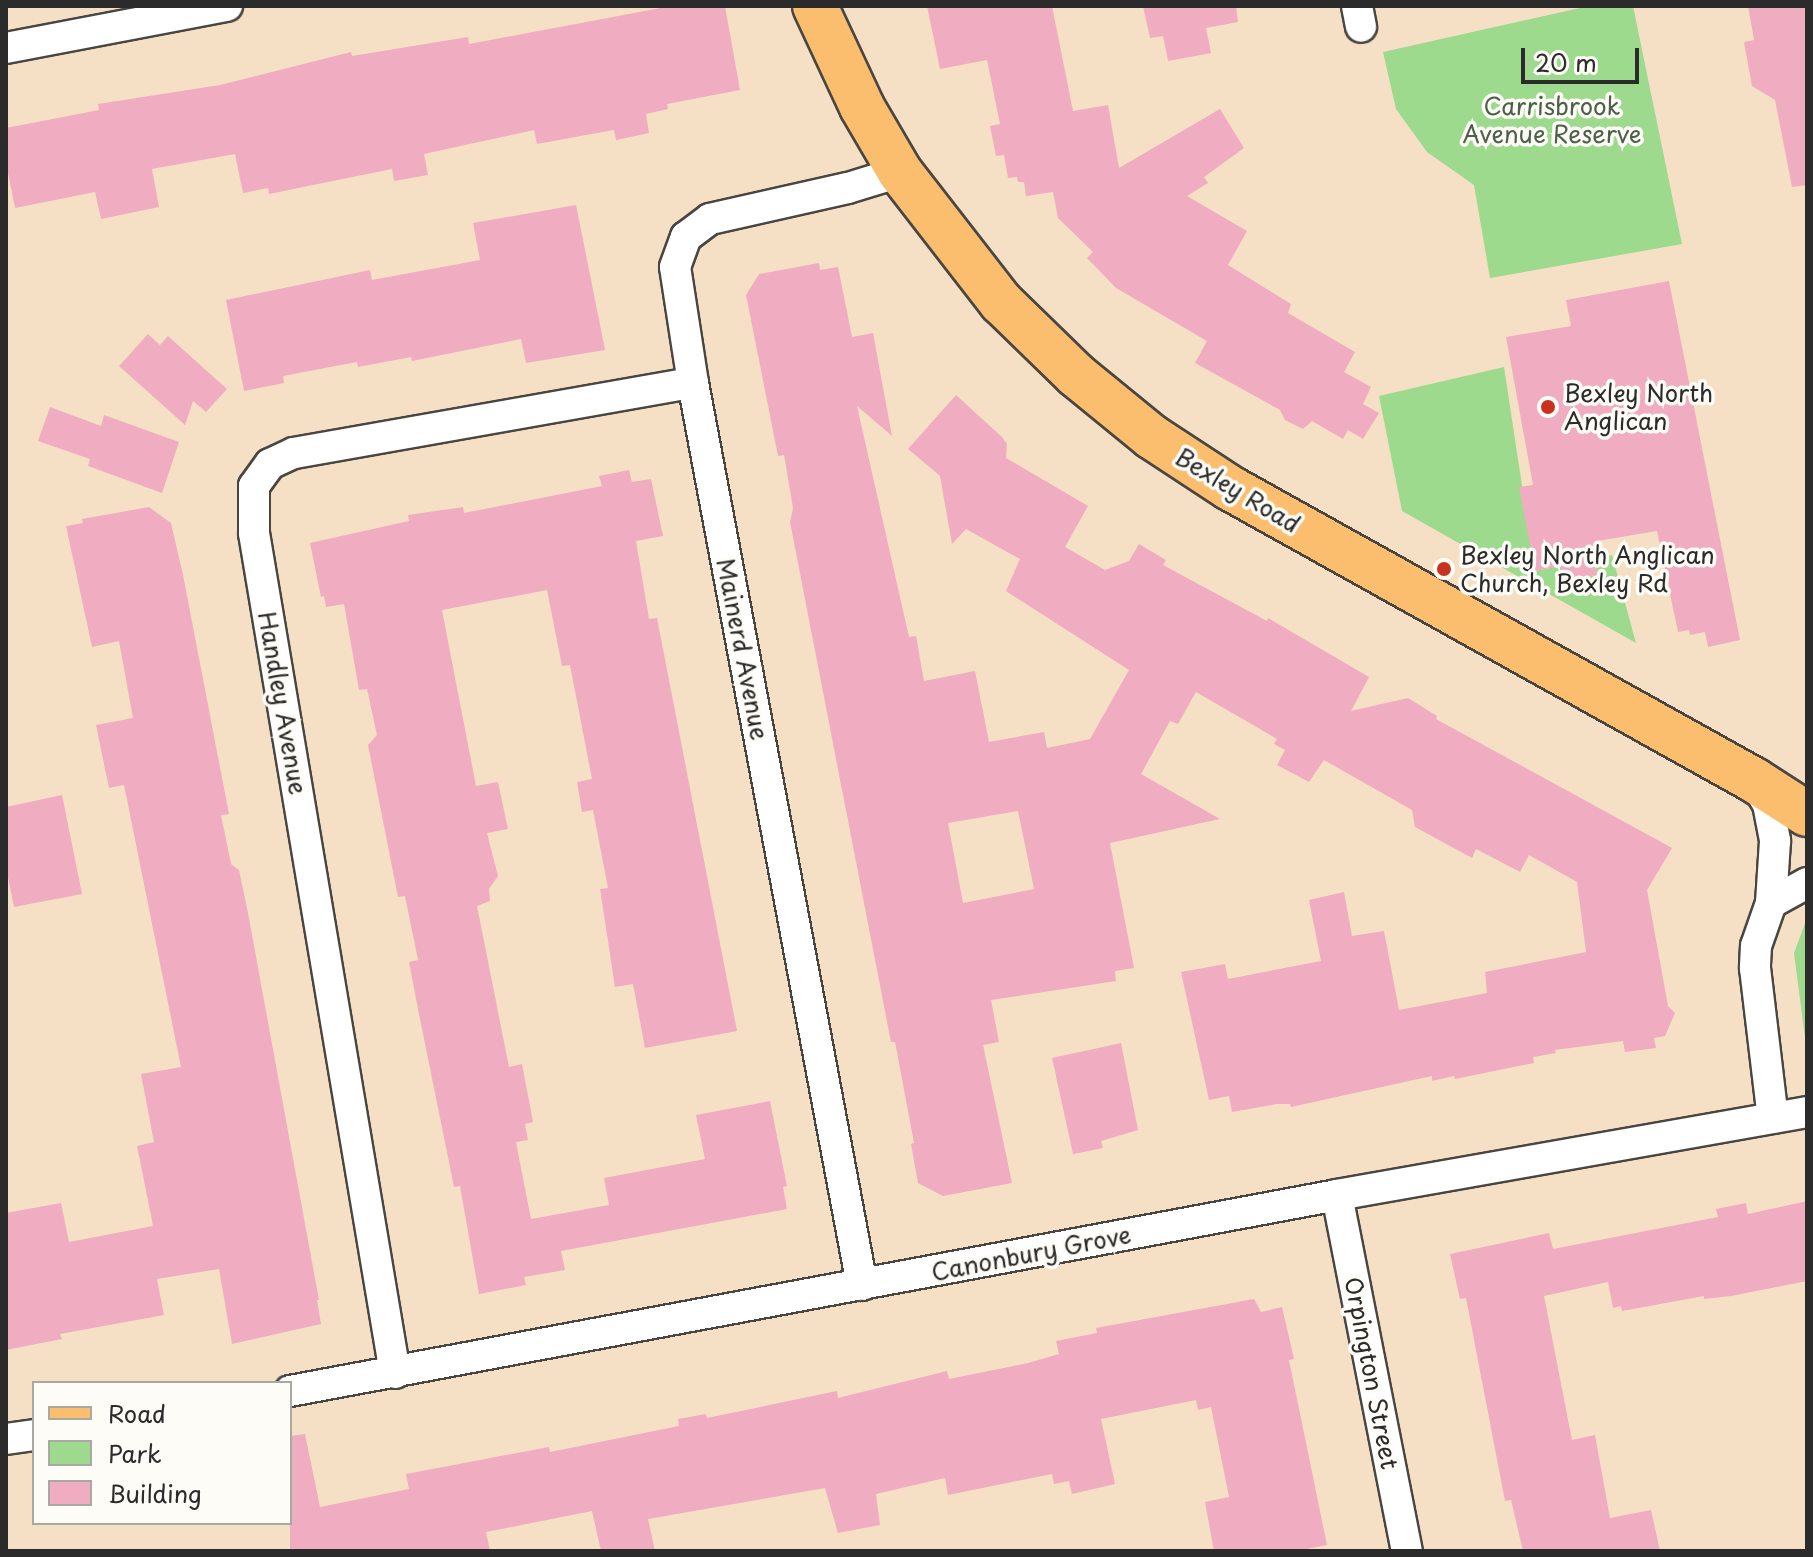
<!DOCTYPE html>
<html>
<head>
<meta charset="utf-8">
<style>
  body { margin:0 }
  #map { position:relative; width:1813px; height:1557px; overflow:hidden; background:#f5dfc5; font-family:"Playpen Sans",sans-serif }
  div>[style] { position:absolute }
  .green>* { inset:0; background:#9dda8e }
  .building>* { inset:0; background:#f0adc2 }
  .roads { filter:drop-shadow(2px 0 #494642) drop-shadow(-2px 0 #494642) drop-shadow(0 2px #494642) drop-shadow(0 -2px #494642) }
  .street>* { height:30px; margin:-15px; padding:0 15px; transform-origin:15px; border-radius:15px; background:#fff }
  .primary>* { height:44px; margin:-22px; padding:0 22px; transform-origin:22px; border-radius:22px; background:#fbbd6e }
  .dots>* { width:22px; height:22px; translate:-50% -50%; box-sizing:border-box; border:4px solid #fdfcf7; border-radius:50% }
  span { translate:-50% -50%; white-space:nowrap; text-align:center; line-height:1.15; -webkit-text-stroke:7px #fdfcf7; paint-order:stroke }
  .park-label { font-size:24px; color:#4d6049 }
  .poi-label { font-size:24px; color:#2b2b2b }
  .left { translate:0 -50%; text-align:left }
  .street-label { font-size:24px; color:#2b2b2b }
  .frame { position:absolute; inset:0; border:8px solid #2b2b2b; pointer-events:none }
  .legend { position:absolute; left:32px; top:1381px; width:260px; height:144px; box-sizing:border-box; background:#fdfcf7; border:2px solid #a9a8a5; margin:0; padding:10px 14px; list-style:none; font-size:24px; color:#2b2b2b }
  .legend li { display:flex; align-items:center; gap:16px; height:40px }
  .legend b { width:40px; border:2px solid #a9a8a5 }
  .scale { position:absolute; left:1521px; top:48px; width:118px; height:36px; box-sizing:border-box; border:4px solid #2b2b2b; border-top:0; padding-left:10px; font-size:24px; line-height:28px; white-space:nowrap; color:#2b2b2b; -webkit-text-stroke:6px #fdfcf7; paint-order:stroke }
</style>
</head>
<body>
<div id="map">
  <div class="green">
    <div style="clip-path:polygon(1589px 6px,1633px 6px,1682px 244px,1490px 278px,1474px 185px,1427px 152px,1396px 109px,1383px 52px)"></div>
    <div style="clip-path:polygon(1504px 367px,1535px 571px,1561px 566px,1564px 580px,1597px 575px,1594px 559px,1612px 555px,1636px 643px,1402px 511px,1379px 396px)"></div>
    <div style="clip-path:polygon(1807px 918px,1807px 1053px,1794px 953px)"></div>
  </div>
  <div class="building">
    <div style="clip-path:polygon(671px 6px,725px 6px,740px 90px,667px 104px,668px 109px,646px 114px,649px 133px,616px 140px,614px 130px,537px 144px,534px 130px,424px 154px,428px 175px,394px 181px,392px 169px,269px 194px,268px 188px,243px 193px,235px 154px,152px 169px,159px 207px,101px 219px,95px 192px,15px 208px,6px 163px,6px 128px,99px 110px,98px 104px,220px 85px,351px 52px,352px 56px,468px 37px,469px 44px)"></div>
    <div style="clip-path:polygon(927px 6px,1052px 6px,1073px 111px,1108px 105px,1119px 168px,1220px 109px,1244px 148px,1204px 177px,1208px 183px,1187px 196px,1247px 231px,1228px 265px,1291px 304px,1288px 313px,1355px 352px,1344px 372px,1371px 387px,1363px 404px,1379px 413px,1363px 439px,1348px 430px,1343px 439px,1312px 421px,1303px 429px,1285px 420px,1280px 410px,1195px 363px,1207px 341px,1116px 288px,1087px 258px,1093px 252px,1058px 218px,1053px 192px,1026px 196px,1024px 182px,1018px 182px,1017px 177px,1008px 178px,1004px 155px,996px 156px,990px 126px,1000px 124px,987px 60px,940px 69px)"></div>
    <div style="clip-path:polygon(1143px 6px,1236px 6px,1238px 22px,1206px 28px,1211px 53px,1168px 61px,1163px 36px,1150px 38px)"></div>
    <div style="clip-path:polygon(1748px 6px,1807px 6px,1807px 185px,1792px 187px,1775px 100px,1752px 86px,1744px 42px,1754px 40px)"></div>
    <div style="clip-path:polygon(576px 205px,605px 350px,526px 363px,521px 339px,412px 361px,411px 357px,358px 367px,357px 362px,283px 376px,284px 383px,244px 391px,226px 300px,370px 270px,372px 280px,480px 260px,473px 223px)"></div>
    <div style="clip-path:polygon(evenodd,819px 263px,820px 270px,838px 267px,852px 337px,873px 333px,892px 436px,857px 406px,909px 637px,916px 636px,924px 681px,975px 671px,989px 742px,1044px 732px,1047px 748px,1090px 739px,1129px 670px,1006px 591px,1020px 559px,966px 529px,952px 544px,940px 476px,908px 449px,956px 395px,1002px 437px,1007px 444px,1006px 458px,1088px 506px,1065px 547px,1105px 570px,1129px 561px,1139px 544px,1166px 560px,1163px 565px,1267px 621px,1268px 618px,1369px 677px,1351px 711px,1408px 698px,1437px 716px,1436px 719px,1672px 848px,1647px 890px,1668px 1006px,1675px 1013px,1665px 1036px,1654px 1038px,1656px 1048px,1625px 1052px,1623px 1041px,1555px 1050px,1556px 1053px,1533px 1057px,1534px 1063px,1455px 1079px,1454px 1076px,1432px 1081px,1432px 1076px,1291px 1107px,1290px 1104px,1277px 1104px,1232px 1112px,1229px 1096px,1209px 1100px,1181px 972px,1225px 964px,1228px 979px,1321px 961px,1309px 900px,1344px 892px,1352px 936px,1384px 931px,1399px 1010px,1487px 993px,1485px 972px,1586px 952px,1577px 882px,1529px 855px,1520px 872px,1476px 849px,1472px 858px,1415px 827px,1412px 810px,1324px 760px,1309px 782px,1277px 765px,1285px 750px,1274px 744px,1277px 739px,1196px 692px,1178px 724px,1170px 721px,1141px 774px,1220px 819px,1110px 843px,1134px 968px,1115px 971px,1116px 981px,991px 1000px,999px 1042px,983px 1045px,1012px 1183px,943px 1196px,918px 1183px,911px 1144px,914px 1143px,895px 1042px,891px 1042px,790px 522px,793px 508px,784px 455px,778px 456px,746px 295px,759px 274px,819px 263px,1018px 811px,1034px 889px,963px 903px,948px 823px,1018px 811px)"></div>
    <div style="clip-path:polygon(1669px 281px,1740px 640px,1708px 647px,1705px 632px,1690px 635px,1689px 630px,1678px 632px,1657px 531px,1597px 541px,1600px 558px,1594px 559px,1597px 575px,1563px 580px,1561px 566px,1535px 571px,1519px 487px,1533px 485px,1506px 337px,1571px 326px,1566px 300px)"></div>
    <div style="clip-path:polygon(148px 334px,160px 345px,168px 336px,227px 389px,206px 412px,193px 401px,185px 425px,119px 366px)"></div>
    <div style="clip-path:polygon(50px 407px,101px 426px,104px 415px,179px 442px,162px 493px,88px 466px,90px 459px,38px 441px)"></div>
    <div style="clip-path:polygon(629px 470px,632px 482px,651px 479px,663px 536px,636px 541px,649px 619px,657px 618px,737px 1031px,645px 1048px,633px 984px,615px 987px,600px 889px,608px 888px,593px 810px,582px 812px,577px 782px,592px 779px,570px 665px,562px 666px,547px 590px,442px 610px,476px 786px,498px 782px,508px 829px,487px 833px,498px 876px,489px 889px,490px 901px,477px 906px,509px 1067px,522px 1064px,533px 1122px,525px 1124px,528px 1140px,516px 1142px,531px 1219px,609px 1205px,604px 1178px,705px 1159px,696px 1115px,770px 1101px,787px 1186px,783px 1187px,787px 1209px,561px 1251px,565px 1270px,524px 1277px,526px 1285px,479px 1294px,460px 1186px,454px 1187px,418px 1009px,409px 962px,418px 960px,405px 896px,398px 897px,368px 745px,377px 735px,367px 689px,359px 690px,344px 604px,326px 607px,324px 596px,321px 597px,310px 543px,409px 521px,408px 515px,463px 507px,464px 513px,602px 486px,599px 476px)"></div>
    <div style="clip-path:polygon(149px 507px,171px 523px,183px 575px,229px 814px,221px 815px,231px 864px,239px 870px,248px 913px,319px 1300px,317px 1300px,321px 1324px,232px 1344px,219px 1269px,157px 1279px,164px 1315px,60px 1334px,62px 1339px,6px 1350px,6px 1213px,61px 1203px,69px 1242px,153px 1226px,137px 1146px,154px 1142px,141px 1074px,181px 1067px,124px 785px,109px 788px,96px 725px,133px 718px,119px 641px,92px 647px,66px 526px,83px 523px,82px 519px)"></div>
    <div style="clip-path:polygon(62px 795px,82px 894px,14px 907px,6px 868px,6px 807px)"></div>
    <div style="clip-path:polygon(1121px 1043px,1138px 1130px,1101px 1141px,1103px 1148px,1073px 1154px,1052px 1058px)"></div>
    <div style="clip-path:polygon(1807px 1201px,1807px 1281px,1731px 1296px,1704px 1299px,1704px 1296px,1622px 1311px,1621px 1306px,1613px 1308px,1608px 1282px,1544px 1296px,1572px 1440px,1595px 1435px,1610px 1518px,1651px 1510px,1660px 1551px,1523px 1551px,1511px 1500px,1505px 1501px,1466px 1298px,1460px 1299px,1450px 1254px,1549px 1233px,1553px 1249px,1718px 1217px,1716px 1209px,1746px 1203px,1748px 1214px)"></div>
    <div style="clip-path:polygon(1254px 1299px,1261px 1312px,1282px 1307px,1294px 1359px,1289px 1360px,1327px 1545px,1296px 1551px,1214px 1551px,1205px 1502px,1229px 1497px,1211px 1407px,1198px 1410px,1196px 1400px,1101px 1419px,1115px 1484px,1072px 1494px,1069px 1481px,1054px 1484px,1052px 1474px,948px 1495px,945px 1478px,876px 1494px,880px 1525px,838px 1533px,825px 1488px,648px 1519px,655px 1551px,601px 1551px,592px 1511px,486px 1532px,490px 1551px,290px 1551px,290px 1436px,305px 1434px,320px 1507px,409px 1489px,406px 1474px,549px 1447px,550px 1452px,679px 1426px,678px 1419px,706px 1414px,707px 1418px,837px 1391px,838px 1398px,947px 1371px,949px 1379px,1028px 1363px,1059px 1354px,1056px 1341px,1097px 1333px,1096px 1328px)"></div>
  </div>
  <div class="roads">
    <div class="street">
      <div style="left:1357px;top:6px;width:21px;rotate:79deg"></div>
      <div style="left:6px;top:48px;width:225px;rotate:-10.8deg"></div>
      <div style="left:1754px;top:781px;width:27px;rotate:59deg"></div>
      <div style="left:1768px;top:804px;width:38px;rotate:79deg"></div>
      <div style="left:1775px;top:841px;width:62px;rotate:93.7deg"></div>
      <div style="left:1771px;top:903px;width:46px;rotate:109.2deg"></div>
      <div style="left:1756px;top:946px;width:22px;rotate:93deg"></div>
      <div style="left:1755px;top:968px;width:151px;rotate:83.2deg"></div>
      <div style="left:1771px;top:903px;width:41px;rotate:-29.1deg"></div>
      <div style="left:1337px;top:1195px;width:363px;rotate:78.9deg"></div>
      <div style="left:862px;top:1285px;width:918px;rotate:-100.61deg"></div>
      <div style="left:693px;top:383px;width:117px;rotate:-98.8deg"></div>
      <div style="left:675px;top:267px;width:32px;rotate:-70deg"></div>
      <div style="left:686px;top:237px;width:30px;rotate:-37deg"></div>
      <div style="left:710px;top:219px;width:141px;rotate:-12.7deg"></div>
      <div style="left:848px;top:188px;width:54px;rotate:-17.1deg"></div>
      <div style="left:395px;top:1373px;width:852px;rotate:-99.53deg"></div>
      <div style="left:254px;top:533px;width:47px;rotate:-90deg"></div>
      <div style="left:254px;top:486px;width:27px;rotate:-54deg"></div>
      <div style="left:270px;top:464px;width:26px;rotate:-25deg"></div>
      <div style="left:294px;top:453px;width:405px;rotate:-10deg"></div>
      <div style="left:290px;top:1391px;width:1065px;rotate:-10.6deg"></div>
      <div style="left:1337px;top:1195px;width:477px;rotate:-10deg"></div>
      <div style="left:6px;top:1439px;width:28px;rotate:-8deg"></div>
    </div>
    <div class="primary">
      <div style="left:815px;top:6px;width:111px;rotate:65deg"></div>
      <div style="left:862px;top:107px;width:75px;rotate:59.7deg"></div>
      <div style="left:900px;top:172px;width:165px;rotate:52.2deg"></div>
      <div style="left:1001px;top:302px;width:105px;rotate:44.2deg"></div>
      <div style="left:1076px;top:375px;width:98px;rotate:39.2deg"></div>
      <div style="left:1152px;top:437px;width:93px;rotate:33.2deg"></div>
      <div style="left:1230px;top:488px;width:600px;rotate:29.13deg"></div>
      <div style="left:1754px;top:780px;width:63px;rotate:32.7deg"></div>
    </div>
  </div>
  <div class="dots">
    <div style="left:1548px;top:407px;background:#c8321e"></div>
    <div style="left:1444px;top:569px;background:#c8321e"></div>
  </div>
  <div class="park-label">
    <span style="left:1552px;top:120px">Carrisbrook<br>Avenue Reserve</span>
  </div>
  <div class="poi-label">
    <span class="left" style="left:1564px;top:407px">Bexley North<br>Anglican</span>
    <span class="left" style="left:1460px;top:569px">Bexley North Anglican<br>Church, Bexley Rd</span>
  </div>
  <div class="street-label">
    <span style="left:1238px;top:490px;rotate:31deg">Bexley Road</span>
    <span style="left:743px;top:649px;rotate:79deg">Mainerd Avenue</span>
    <span style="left:283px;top:703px;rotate:80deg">Handley Avenue</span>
    <span style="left:1031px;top:1253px;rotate:-11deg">Canonbury Grove</span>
    <span style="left:1372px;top:1373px;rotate:79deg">Orpington Street</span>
  </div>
  <div class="frame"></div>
  <ul class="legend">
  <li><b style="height:10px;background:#fbbd6e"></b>Road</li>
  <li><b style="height:22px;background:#9dda8e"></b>Park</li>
  <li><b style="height:22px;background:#f0adc2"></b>Building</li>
  </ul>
  <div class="scale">20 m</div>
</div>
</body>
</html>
